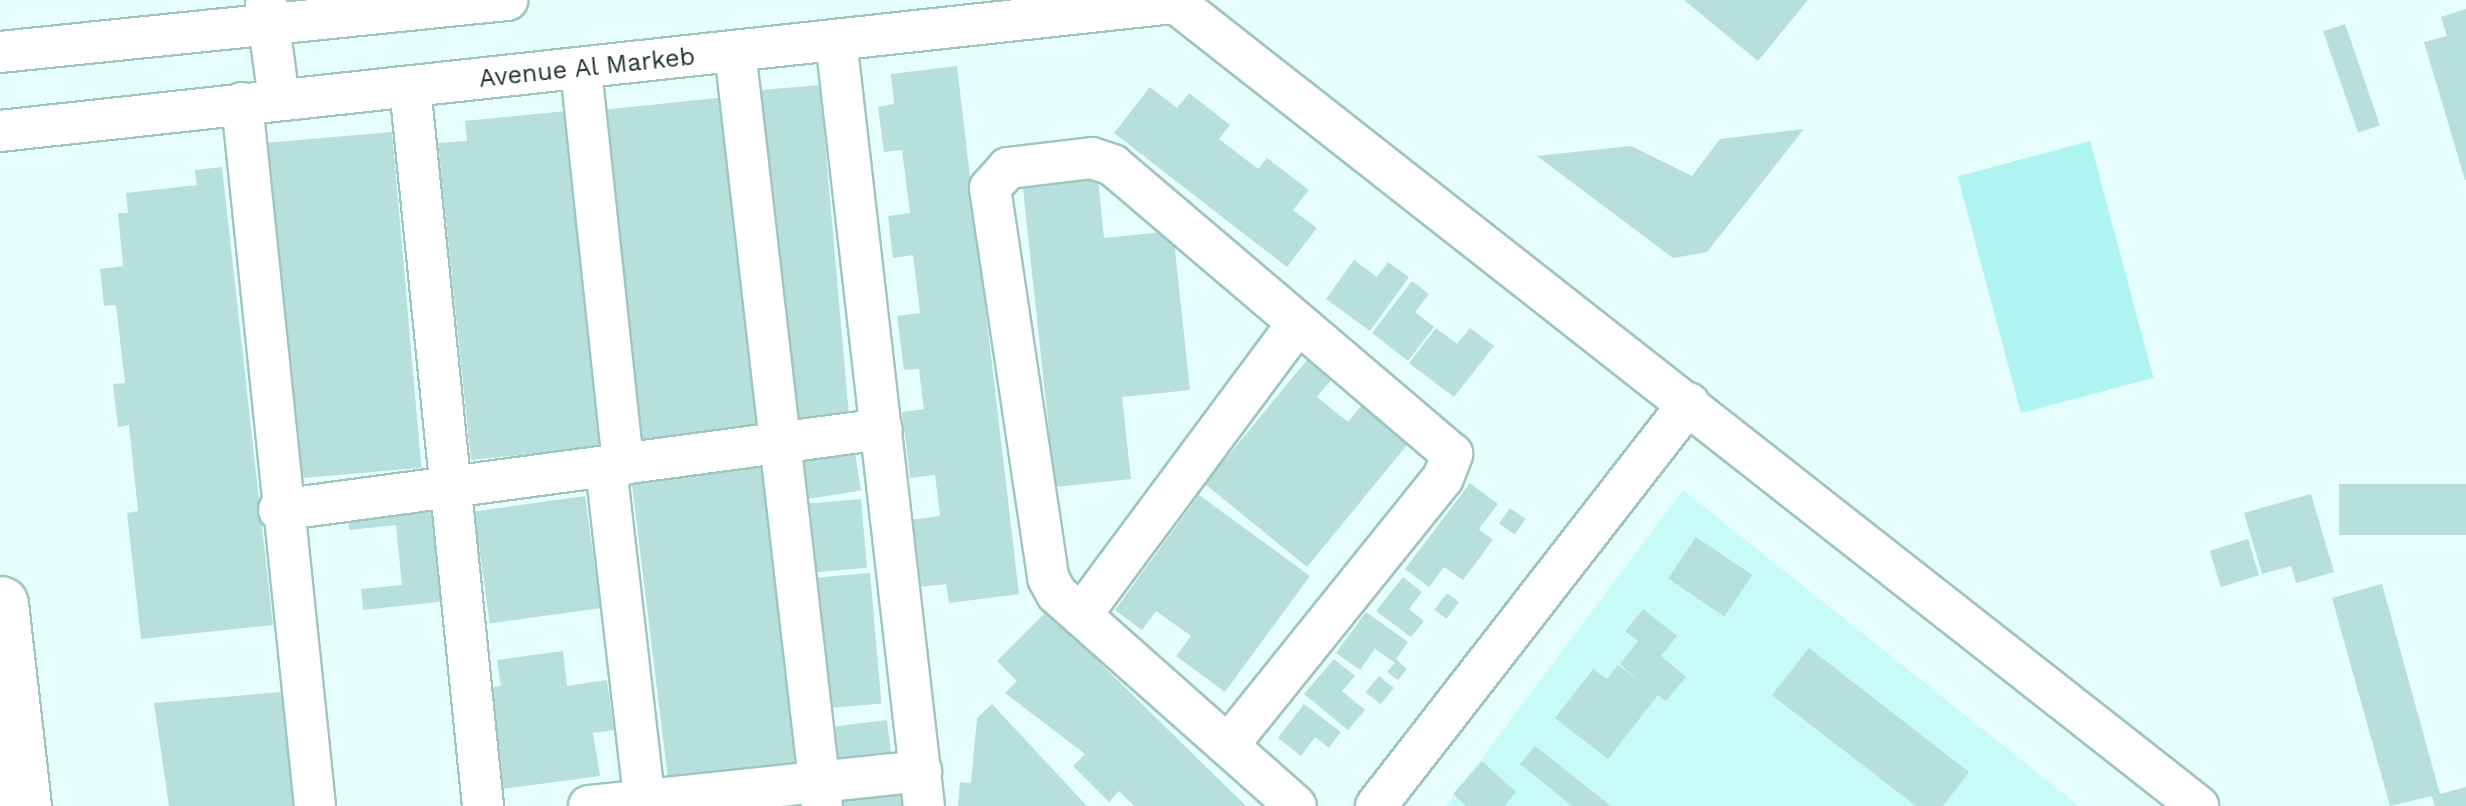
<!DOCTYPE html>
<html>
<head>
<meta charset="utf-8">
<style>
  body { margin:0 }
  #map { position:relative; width:2466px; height:806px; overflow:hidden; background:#e6fefc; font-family:"Work Sans",sans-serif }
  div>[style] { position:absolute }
  .built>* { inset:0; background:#c8fbf7 }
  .green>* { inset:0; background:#aff4f0; transform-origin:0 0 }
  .building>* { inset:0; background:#b7dfdc; transform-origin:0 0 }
  .roads { filter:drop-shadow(2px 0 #9ec5c2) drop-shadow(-2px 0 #9ec5c2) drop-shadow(0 2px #9ec5c2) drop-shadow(0 -2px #9ec5c2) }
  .street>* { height:40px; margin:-20px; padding:0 20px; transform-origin:20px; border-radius:20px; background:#fff }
  .secondary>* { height:55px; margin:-27.5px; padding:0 27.5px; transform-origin:27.5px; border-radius:27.5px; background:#fff }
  span { translate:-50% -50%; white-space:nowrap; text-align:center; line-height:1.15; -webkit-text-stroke:8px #fff; paint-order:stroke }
  .street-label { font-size:25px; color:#223231 }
</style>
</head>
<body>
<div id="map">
  <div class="built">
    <div style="clip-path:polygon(1683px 490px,2079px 806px,1446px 806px)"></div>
  </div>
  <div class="green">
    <div style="left:2090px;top:141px;width:245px;height:137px;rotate:75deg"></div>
  </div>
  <div class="building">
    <div style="clip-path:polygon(1684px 0,1808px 0,1758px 61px)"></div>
    <div style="clip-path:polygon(2466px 9px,2466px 180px,2465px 180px,2424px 42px,2447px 36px,2441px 17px)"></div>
    <div style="left:2345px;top:24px;width:107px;height:23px;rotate:71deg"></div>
    <div style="clip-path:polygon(957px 66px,1019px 594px,949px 603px,946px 584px,919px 587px,911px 520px,940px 516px,935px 475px,910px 478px,902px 412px,924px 409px,919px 369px,904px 370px,897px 316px,920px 313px,913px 255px,893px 258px,888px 216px,910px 213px,902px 150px,884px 152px,878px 107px,894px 104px,891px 74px)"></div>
    <div style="left:820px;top:85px;width:338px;height:67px;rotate:85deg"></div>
    <div style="clip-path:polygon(1150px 87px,1177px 108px,1189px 93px,1230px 125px,1219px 139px,1258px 169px,1267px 158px,1309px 190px,1293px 210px,1317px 228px,1287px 267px,1114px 133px)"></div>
    <div style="left:726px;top:97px;width:336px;height:129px;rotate:84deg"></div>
    <div style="clip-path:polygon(566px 111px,601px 447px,471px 460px,438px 143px,467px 141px,465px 121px)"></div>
    <div style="clip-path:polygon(1804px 129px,1707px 252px,1673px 258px,1537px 156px,1631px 146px,1692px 176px,1720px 139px)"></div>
    <div style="left:392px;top:132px;width:337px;height:136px;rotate:85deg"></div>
    <div style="clip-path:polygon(222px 167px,273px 625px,141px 639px,127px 513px,138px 511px,129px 425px,118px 427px,113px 384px,125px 383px,116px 305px,104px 306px,100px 269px,123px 266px,118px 213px,128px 213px,126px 193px,197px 185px,195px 170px)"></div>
    <div style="clip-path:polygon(1097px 171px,1104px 238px,1173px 231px,1190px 390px,1122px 397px,1131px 479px,1055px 487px,1022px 179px)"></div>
    <div style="clip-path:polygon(1354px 260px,1377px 277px,1388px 262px,1409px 277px,1370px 331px,1326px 299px)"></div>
    <div style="clip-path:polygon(1412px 281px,1429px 294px,1415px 312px,1434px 327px,1408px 361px,1372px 333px)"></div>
    <div style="clip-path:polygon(1436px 328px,1457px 344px,1470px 328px,1494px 346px,1454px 397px,1409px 363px)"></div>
    <div style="clip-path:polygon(1307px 360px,1331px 380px,1317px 397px,1348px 422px,1365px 401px,1412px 439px,1307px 567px,1205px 484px)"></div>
    <div style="left:855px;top:453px;width:38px;height:61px;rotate:81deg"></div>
    <div style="left:762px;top:461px;width:307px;height:132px;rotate:83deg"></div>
    <div style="clip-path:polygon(1470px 483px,1498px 504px,1479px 529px,1493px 540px,1463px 580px,1444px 567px,1429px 587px,1405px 569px)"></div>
    <div style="left:2466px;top:484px;width:51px;height:127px;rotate:90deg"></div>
    <div style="clip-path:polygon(2311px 494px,2334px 572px,2296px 583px,2291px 566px,2262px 574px,2244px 513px)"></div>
    <div style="clip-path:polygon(1199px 495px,1310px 576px,1225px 692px,1176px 656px,1191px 636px,1156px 611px,1142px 630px,1115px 610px)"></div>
    <div style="left:585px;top:496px;width:113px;height:112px;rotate:82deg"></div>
    <div style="left:861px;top:499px;width:69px;height:58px;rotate:85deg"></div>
    <div style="clip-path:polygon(437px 505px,447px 601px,363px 610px,361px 589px,402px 585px,396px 525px,349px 530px,347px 514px)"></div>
    <div style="left:1510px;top:508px;width:19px;height:19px;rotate:35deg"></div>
    <div style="left:1696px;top:537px;width:68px;height:50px;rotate:34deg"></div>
    <div style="left:2248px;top:539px;width:38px;height:40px;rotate:73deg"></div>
    <div style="left:870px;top:573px;width:131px;height:58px;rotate:85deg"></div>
    <div style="clip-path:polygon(1403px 577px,1422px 592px,1409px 609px,1424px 621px,1411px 637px,1376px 611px)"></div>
    <div style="clip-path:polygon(2382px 584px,2440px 794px,2466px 787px,2466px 806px,2435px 806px,2432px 796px,2390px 806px,2332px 598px)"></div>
    <div style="left:1447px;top:593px;width:15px;height:21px;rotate:37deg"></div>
    <div style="clip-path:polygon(1643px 609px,1677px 636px,1661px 656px,1686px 677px,1666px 701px,1658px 695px,1608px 759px,1555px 718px,1593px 669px,1607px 679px,1618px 665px,1639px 681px,1620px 664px,1638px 641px,1625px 631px)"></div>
    <div style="clip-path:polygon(1047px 611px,1246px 806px,1134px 806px,1119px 791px,1109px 802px,1073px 766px,1085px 754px,1005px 693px,1017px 681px,997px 661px)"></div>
    <div style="clip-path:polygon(1366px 612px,1408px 642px,1396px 659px,1407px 669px,1398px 680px,1387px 672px,1395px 663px,1375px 649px,1360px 670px,1336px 653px)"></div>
    <div style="clip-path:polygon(1809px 648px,1969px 772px,1943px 806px,1916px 806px,1772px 695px)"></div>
    <div style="clip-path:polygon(563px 651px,567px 686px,607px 680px,614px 730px,593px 733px,600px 776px,494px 790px,480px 689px,501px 686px,497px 660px)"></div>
    <div style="clip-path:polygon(1334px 659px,1355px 676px,1342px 691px,1365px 710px,1348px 730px,1304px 694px)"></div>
    <div style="left:1379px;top:676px;width:19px;height:21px;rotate:39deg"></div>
    <div style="clip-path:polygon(293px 691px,304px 806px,169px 806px,154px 703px)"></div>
    <div style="clip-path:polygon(992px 704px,1087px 806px,958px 806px,960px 782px,971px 783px,977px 718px)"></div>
    <div style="clip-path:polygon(1304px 704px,1341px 732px,1329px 748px,1315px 737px,1301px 756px,1278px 738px)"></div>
    <div style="left:887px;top:720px;width:33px;height:63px;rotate:83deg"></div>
    <div style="clip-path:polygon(1535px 746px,1611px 806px,1572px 806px,1520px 764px)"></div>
    <div style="clip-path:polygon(1482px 761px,1516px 792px,1504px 806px,1466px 806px,1453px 794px)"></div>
    <div style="clip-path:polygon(900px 789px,902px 806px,837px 806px,835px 795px)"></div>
  </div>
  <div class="roads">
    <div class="street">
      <div style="left:1172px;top:0;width:1305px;rotate:38.15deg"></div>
      <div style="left:266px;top:4px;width:96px;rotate:82.2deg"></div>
      <div style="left:836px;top:40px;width:771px;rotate:83.45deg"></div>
      <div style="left:735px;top:51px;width:760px;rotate:83.43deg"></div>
      <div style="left:0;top:52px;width:510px;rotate:-5.86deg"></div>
      <div style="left:581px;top:70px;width:397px;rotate:83.9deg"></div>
      <div style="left:410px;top:87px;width:723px;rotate:84.2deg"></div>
      <div style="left:242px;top:103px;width:707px;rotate:84.07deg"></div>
      <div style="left:0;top:131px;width:1180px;rotate:-6.23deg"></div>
      <div style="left:606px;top:468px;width:332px;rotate:83.4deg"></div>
      <div style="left:279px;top:510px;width:608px;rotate:-7.65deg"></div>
      <div style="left:1081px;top:615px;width:361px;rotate:-53.4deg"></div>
      <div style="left:1229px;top:744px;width:341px;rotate:-51.2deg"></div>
      <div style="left:1443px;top:478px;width:26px;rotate:-69deg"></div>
      <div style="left:1452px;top:454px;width:445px;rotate:-139.6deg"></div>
      <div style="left:1113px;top:165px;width:22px;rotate:-162deg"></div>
      <div style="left:1092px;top:158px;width:85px;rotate:173.2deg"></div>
      <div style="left:1008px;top:168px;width:27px;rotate:132deg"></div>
      <div style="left:990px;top:188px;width:394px;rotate:81.5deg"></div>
      <div style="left:1048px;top:578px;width:18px;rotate:61deg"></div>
      <div style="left:1057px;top:594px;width:319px;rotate:41.6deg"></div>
      <div style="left:589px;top:806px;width:334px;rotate:-6deg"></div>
      <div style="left:1376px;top:806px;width:510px;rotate:-52.16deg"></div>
    </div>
    <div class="secondary">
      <div style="left:0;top:604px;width:203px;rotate:83.5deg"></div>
    </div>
  </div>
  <div class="street-label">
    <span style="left:587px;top:68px;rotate:-6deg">Avenue Al Markeb</span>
  </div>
</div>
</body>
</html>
